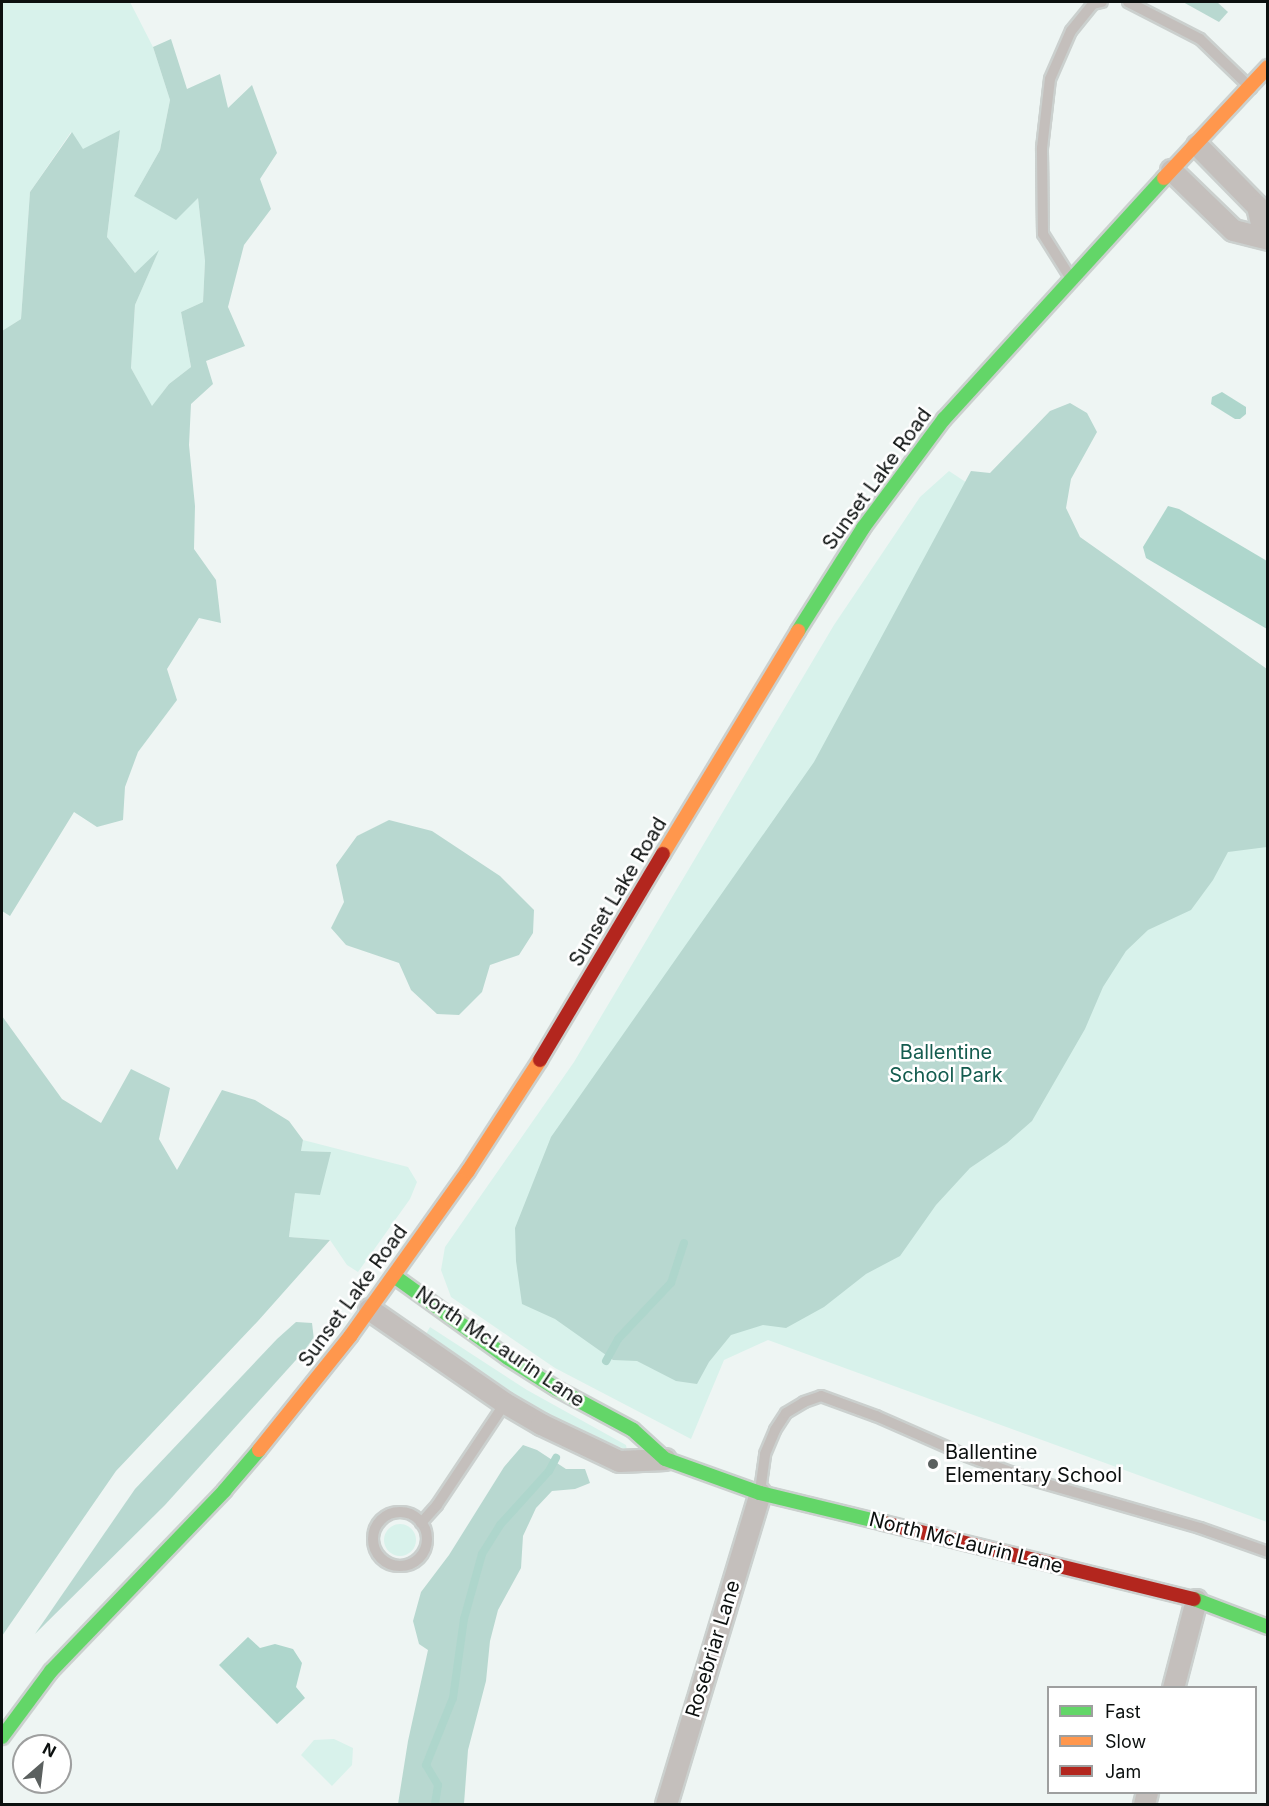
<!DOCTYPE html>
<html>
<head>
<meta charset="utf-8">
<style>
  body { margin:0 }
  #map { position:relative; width:1269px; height:1806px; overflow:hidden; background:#eef5f3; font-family:Inter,sans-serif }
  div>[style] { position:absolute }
  .green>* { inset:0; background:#d8f2eb }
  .round { border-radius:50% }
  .forest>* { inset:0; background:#b8d8d0 }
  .water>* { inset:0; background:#aed6cc }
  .stream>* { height:8px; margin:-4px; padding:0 4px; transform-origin:4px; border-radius:4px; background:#aed6cc }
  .roads { filter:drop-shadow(2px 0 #cbd0ce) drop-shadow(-2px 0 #cbd0ce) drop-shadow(0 2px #cbd0ce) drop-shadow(0 -2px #cbd0ce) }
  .lane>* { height:10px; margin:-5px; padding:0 5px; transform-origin:5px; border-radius:5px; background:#c4bfbc }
  .lane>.ring { margin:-5px; padding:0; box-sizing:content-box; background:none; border:10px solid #c4bfbc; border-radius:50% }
  .street>* { height:21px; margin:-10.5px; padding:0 10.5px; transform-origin:10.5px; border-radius:10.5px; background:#c4bfbc }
  .fast>* { height:14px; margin:-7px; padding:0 7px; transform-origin:7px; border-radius:7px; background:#63d668 }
  .slow>* { height:14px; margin:-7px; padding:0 7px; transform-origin:7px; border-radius:7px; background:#ff974d }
  .jam>* { height:14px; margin:-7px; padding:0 7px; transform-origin:7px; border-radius:7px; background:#b3261e }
  .dots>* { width:16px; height:16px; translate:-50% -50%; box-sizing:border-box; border:3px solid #fff; border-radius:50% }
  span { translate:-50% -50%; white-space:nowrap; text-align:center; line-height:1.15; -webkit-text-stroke:5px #fff; paint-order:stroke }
  .street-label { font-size:20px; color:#0c100f }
  .park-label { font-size:20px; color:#145c4f }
  .poi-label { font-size:20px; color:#0c100f }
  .left { translate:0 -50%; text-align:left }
  .frame { position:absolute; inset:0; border:3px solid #0c100f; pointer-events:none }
  .legend { position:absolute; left:1047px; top:1686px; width:210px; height:108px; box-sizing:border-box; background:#fff; border:2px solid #9e9f9f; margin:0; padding:8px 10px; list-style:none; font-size:18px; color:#0c100f }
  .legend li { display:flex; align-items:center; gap:12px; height:30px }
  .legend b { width:30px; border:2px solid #9e9f9f }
  .north { position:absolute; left:12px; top:1734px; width:60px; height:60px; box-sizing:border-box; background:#fff; border:2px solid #9e9f9f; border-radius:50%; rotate:28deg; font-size:16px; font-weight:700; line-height:24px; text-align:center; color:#0c100f }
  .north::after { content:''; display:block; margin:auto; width:21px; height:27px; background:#5b605f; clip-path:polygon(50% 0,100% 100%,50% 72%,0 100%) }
</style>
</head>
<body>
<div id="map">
  <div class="green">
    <div style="clip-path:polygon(2px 2px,130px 2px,153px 47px,170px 100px,160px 150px,134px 196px,198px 198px,205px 261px,203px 302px,181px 312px,191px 367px,169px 384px,152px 407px,131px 368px,135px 305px,158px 252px,135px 273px,107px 237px,120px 130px,83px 150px,71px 132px,30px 192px,21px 319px,2px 331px)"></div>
    <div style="clip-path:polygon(949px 471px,1267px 681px,1267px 1522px,768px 1340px,724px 1360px,691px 1439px,555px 1368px,451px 1297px,441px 1270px,445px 1247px,574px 1062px,834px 625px,920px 497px)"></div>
    <div style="clip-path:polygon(303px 1140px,408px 1167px,417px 1182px,410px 1199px,358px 1272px,347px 1265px,330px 1240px,289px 1237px,295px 1193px,330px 1152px,301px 1151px)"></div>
    <div style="clip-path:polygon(430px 1327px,527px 1390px,626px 1445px,627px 1450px,565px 1424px,519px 1397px,428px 1337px,426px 1334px)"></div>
    <div class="round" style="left:384px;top:1524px;width:32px;height:32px"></div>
    <div style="clip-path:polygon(334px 1739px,353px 1748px,352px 1765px,332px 1786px,301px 1755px,314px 1740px)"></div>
  </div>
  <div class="forest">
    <div style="clip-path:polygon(1183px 2px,1217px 2px,1228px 12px,1219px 22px)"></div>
    <div style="clip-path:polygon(171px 39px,187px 89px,220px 74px,228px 108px,252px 85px,277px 153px,260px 179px,271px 209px,244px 245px,228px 307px,245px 346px,206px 361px,213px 384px,191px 404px,189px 445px,195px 506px,194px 549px,216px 580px,221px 623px,199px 618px,167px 669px,177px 700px,138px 752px,125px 787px,123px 820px,97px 827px,74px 812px,10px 916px,2px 911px,2px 331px,21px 319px,30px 192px,72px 132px,83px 149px,120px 130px,107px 237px,135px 273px,159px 250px,135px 305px,131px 368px,152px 406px,169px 384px,191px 367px,181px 312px,203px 302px,205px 261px,198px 198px,176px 220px,134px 196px,160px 150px,170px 100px,153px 47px)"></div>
    <div style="clip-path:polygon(1070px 403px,1087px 413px,1097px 432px,1071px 479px,1066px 508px,1080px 537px,1267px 669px,1267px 847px,1228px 852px,1213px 880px,1191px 910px,1148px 930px,1126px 951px,1103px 987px,1085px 1029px,1032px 1121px,1007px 1143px,970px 1168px,936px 1205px,900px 1256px,866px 1274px,824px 1307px,786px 1328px,763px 1325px,731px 1335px,709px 1362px,697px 1384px,676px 1381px,637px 1361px,613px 1360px,555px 1319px,522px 1304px,516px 1261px,515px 1228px,551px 1137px,814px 762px,971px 471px,990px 473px,1050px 411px)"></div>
    <div style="clip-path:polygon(389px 820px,432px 831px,500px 876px,534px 910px,533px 933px,519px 955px,490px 965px,482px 992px,459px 1015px,437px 1014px,411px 990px,399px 963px,346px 945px,331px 928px,344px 902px,336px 865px,357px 836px)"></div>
    <div style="clip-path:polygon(2px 1016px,62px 1099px,101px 1123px,131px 1069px,170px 1088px,159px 1139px,177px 1170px,222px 1090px,255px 1100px,289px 1121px,303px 1140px,301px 1151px,331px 1152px,320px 1195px,295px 1193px,289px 1237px,330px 1240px,258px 1321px,116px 1471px,2px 1636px)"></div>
    <div style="clip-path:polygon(296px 1322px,312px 1323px,314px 1340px,165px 1505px,35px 1634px,135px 1489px,277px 1339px)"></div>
    <div style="clip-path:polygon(523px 1445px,537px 1450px,566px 1469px,585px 1469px,590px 1483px,575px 1489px,552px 1491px,536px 1508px,523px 1536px,521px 1568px,498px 1610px,490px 1641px,486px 1681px,468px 1750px,464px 1804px,398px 1804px,408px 1741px,428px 1650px,419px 1644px,413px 1621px,421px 1592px,449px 1555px,504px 1467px)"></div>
  </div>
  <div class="water">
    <div style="clip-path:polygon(1222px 392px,1246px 407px,1246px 414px,1240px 419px,1235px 419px,1211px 404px,1212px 397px)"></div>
    <div style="clip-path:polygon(1168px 506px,1179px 509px,1267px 561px,1267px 629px,1146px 558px,1143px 547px)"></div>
    <div style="clip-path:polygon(248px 1637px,260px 1648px,275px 1644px,293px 1649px,302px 1663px,296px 1687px,305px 1698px,277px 1724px,219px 1665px)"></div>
  </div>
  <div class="stream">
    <div style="left:606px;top:1361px;width:25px;rotate:-61deg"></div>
    <div style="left:618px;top:1339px;width:77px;rotate:-46.6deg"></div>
    <div style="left:671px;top:1283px;width:42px;rotate:-72deg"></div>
    <div style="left:435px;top:1804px;width:19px;rotate:-81deg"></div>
    <div style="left:438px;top:1785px;width:23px;rotate:-121deg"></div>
    <div style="left:426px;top:1765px;width:72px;rotate:-68.1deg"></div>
    <div style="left:453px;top:1698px;width:80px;rotate:-82.1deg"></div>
    <div style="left:464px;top:1619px;width:67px;rotate:-74.5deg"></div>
    <div style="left:482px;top:1554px;width:34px;rotate:-58deg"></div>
    <div style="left:500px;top:1525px;width:73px;rotate:-47.8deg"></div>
    <div style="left:549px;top:1471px;width:15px;rotate:-62deg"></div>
  </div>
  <div class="roads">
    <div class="lane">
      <div style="left:1128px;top:2px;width:81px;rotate:27.2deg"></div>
      <div style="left:1200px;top:39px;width:71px;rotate:43.9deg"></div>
      <div style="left:1070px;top:277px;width:51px;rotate:-122.1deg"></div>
      <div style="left:1043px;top:234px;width:86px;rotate:-90.7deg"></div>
      <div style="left:1042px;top:148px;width:69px;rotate:-83.4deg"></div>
      <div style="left:1050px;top:79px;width:52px;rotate:-66.4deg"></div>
      <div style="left:1071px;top:31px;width:35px;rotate:-51deg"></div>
      <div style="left:1093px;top:4px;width:9px;rotate:-13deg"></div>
      <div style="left:760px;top:1491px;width:37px;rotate:-82deg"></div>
      <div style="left:765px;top:1454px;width:26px;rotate:-67deg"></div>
      <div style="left:775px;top:1430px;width:20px;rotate:-57deg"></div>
      <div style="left:786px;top:1413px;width:21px;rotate:-31deg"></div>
      <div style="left:804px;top:1402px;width:18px;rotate:-19deg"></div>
      <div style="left:821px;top:1396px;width:59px;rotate:20deg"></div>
      <div style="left:876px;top:1416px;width:99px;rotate:23.7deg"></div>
      <div style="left:967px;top:1456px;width:66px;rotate:20.4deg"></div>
      <div style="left:1029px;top:1479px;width:178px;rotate:16deg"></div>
      <div style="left:1200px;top:1528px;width:72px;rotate:19.4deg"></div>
      <div class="ring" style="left:373px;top:1512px;width:44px;height:44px"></div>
      <div style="left:421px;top:1523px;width:24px;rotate:-48deg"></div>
      <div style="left:437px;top:1505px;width:123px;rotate:-56.3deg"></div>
    </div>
    <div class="street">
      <div style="left:1197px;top:145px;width:86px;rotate:45.5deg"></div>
      <div style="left:1257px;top:206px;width:31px;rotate:77deg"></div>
      <div style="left:1171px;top:170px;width:86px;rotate:44.1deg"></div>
      <div style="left:1233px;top:230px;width:36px;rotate:14deg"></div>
      <div style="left:369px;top:1309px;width:165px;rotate:34.7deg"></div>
      <div style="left:505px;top:1403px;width:42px;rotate:30.3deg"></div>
      <div style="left:541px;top:1424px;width:86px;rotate:25.4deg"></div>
      <div style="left:619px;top:1461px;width:46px;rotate:-2.5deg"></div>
      <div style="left:1173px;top:1688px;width:91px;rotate:-75.4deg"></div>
      <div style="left:666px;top:1804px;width:325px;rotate:-73.2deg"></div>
      <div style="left:1144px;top:1804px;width:12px;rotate:-76deg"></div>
    </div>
    <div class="fast">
      <div style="left:798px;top:631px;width:122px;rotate:-57.7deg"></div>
      <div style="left:863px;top:528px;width:136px;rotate:-53.4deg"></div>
      <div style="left:944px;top:419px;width:326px;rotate:-47.6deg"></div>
      <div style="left:394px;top:1276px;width:140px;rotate:35.7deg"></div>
      <div style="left:508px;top:1358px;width:58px;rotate:32.3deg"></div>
      <div style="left:557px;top:1389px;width:86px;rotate:28.3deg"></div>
      <div style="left:633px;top:1430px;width:43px;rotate:42.2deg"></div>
      <div style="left:665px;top:1459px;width:101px;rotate:19.7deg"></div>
      <div style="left:760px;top:1493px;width:128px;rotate:13.6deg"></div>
      <div style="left:1194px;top:1599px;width:79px;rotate:20.7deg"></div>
      <div style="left:2px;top:1737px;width:82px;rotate:-53.4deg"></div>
      <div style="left:51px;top:1671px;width:250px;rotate:-46.1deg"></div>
      <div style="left:224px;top:1491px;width:54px;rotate:-49.5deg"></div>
    </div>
    <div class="slow">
      <div style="left:1164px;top:178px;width:152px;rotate:-46.9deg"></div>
      <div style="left:663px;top:854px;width:261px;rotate:-58.8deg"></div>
      <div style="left:259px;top:1450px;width:147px;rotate:-51.3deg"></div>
      <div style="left:351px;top:1335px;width:201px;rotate:-54.5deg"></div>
      <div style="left:468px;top:1171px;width:132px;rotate:-57deg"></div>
    </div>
    <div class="jam">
      <div style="left:540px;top:1060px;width:240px;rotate:-59.2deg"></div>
      <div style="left:884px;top:1523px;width:319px;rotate:13.8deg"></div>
    </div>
  </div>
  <div class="dots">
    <div style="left:933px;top:1464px;background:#5b605f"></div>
  </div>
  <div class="street-label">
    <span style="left:877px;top:479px;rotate:-54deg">Sunset Lake Road</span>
    <span style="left:618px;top:892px;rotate:-59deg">Sunset Lake Road</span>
    <span style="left:353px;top:1296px;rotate:-54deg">Sunset Lake Road</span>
    <span style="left:500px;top:1347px;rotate:34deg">North McLaurin Lane</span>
    <span style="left:966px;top:1543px;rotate:14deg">North McLaurin Lane</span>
    <span style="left:713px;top:1649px;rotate:-73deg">Rosebriar Lane</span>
  </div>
  <div class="park-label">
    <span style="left:946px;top:1064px">Ballentine<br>School Park</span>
  </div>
  <div class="poi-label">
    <span class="left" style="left:945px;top:1464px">Ballentine<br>Elementary School</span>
  </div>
  <div class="frame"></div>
  <ul class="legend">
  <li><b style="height:8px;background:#63d668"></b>Fast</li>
  <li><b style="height:8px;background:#ff974d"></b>Slow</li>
  <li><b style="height:8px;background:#b3261e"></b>Jam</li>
  </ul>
  <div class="north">N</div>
</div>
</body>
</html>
